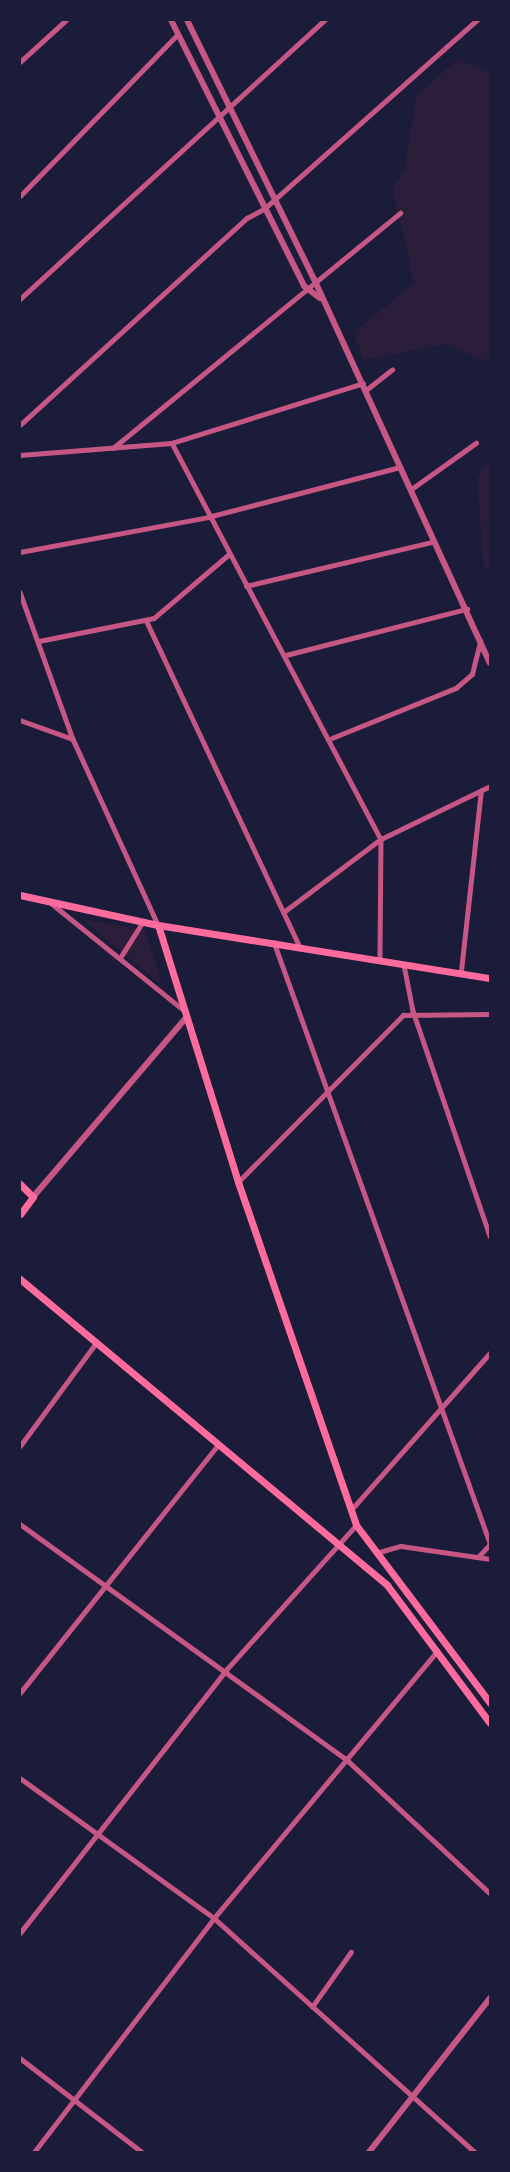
<!DOCTYPE html>
<html>
<head>
<meta charset="utf-8">
<style>
  body { margin:0 }
  #map { position:relative; width:510px; height:2172px; overflow:hidden; background:#1b1b3a; font-family:"Roboto Condensed",sans-serif }
  div>[style] { position:absolute }
  .green>* { inset:0; background:#2a1e3b }
  .minor>* { height:4.5px; margin:-2.25px; padding:0 2.25px; transform-origin:2.25px; border-radius:2.25px; background:#c65784 }
  .tertiary>* { height:6px; margin:-3px; padding:0 3px; transform-origin:3px; border-radius:3px; background:#c65784 }
  .secondary>* { height:7px; margin:-3.5px; padding:0 3.5px; transform-origin:3.5px; border-radius:3.5px; background:#ff6b9d }
  span { translate:-50% -50%; white-space:nowrap; text-align:center; line-height:1.15; -webkit-text-stroke:4.5px #1b1b3a; paint-order:stroke }
  .frame { position:absolute; inset:0; border:21px solid #1b1b3a; pointer-events:none }
</style>
</head>
<body>
<div id="map">
  <div class="green">
    <div style="clip-path:polygon(458px 59px,490px 73px,490px 363px,447px 344px,363px 360px,354px 332px,414px 283px,393px 188px,405px 168px,416px 96px)"></div>
    <div style="clip-path:polygon(490px 456px,490px 572px,484px 569px,477px 479px)"></div>
    <div style="clip-path:polygon(82px 919px,145px 930px,163px 986px)"></div>
  </div>
  <div class="minor">
    <div style="left:20px;top:62px;width:62px;rotate:-42.4deg"></div>
    <div style="left:20px;top:196px;width:226px;rotate:-45.7deg"></div>
    <div style="left:20px;top:299px;width:413px;rotate:-42.5deg"></div>
    <div style="left:366px;top:390px;width:33px;rotate:-38deg"></div>
    <div style="left:20px;top:425px;width:307px;rotate:-42.4deg"></div>
    <div style="left:247px;top:218px;width:19px;rotate:-28deg"></div>
    <div style="left:264px;top:209px;width:285px;rotate:-41.6deg"></div>
    <div style="left:172px;top:443px;width:448px;rotate:62.2deg"></div>
    <div style="left:381px;top:839px;width:122px;rotate:90.5deg"></div>
    <div style="left:113px;top:448px;width:371px;rotate:-39.3deg"></div>
    <div style="left:20px;top:455px;width:152px;rotate:-4.5deg"></div>
    <div style="left:172px;top:443px;width:200px;rotate:-17.4deg"></div>
    <div style="left:410px;top:490px;width:81px;rotate:-35.5deg"></div>
    <div style="left:20px;top:552px;width:191px;rotate:-10.5deg"></div>
    <div style="left:208px;top:517px;width:198px;rotate:-14.6deg"></div>
    <div style="left:246px;top:586px;width:191px;rotate:-13.3deg"></div>
    <div style="left:20px;top:592px;width:156px;rotate:70.2deg"></div>
    <div style="left:73px;top:739px;width:205px;rotate:65.4deg"></div>
    <div style="left:147px;top:622px;width:359px;rotate:64.8deg"></div>
    <div style="left:39px;top:641px;width:117px;rotate:-11.3deg"></div>
    <div style="left:154px;top:618px;width:97px;rotate:-40.4deg"></div>
    <div style="left:286px;top:655px;width:187px;rotate:-14.3deg"></div>
    <div style="left:20px;top:720px;width:56px;rotate:19.7deg"></div>
    <div style="left:332px;top:738px;width:134px;rotate:-22deg"></div>
    <div style="left:456px;top:688px;width:21px;rotate:-41deg"></div>
    <div style="left:472px;top:674px;width:34px;rotate:-76deg"></div>
    <div style="left:51px;top:903px;width:167px;rotate:38.9deg"></div>
    <div style="left:285px;top:911px;width:120px;rotate:-36.9deg"></div>
    <div style="left:381px;top:839px;width:121px;rotate:-25.9deg"></div>
    <div style="left:274px;top:942px;width:639px;rotate:70.23deg"></div>
    <div style="left:120px;top:958px;width:41px;rotate:-57.8deg"></div>
    <div style="left:404px;top:965px;width:47px;rotate:78.9deg"></div>
    <div style="left:413px;top:1011px;width:238px;rotate:71.1deg"></div>
    <div style="left:461px;top:971px;width:181px;rotate:-83.7deg"></div>
    <div style="left:238px;top:1182px;width:235px;rotate:-45.3deg"></div>
    <div style="left:403px;top:1015px;width:87px;rotate:-0.7deg"></div>
    <div style="left:20px;top:1446px;width:128px;rotate:-53.6deg"></div>
    <div style="left:351px;top:1510px;width:210px;rotate:-48.5deg"></div>
    <div style="left:20px;top:1524px;width:400px;rotate:35.8deg"></div>
    <div style="left:345px;top:1758px;width:198px;rotate:43deg"></div>
    <div style="left:376px;top:1553px;width:26px;rotate:-16deg"></div>
    <div style="left:401px;top:1546px;width:90px;rotate:8.3deg"></div>
    <div style="left:478px;top:1557px;width:18px;rotate:-47deg"></div>
    <div style="left:20px;top:1693px;width:317px;rotate:-51.4deg"></div>
    <div style="left:20px;top:1778px;width:239px;rotate:35.8deg"></div>
    <div style="left:214px;top:1918px;width:351px;rotate:41.9deg"></div>
    <div style="left:20px;top:1933px;width:335px;rotate:-51.9deg"></div>
    <div style="left:227px;top:1669px;width:193px;rotate:-48.1deg"></div>
    <div style="left:312px;top:2007px;width:67px;rotate:-54.7deg"></div>
    <div style="left:20px;top:2058px;width:154px;rotate:37.6deg"></div>
    <div style="left:34px;top:2152px;width:295px;rotate:-52.4deg"></div>
    <div style="left:214px;top:1918px;width:348px;rotate:-50.1deg"></div>
  </div>
  <div class="tertiary">
    <div style="left:171px;top:20px;width:297px;rotate:63.4deg"></div>
    <div style="left:304px;top:286px;width:20px;rotate:37deg"></div>
    <div style="left:187px;top:20px;width:288px;rotate:63.9deg"></div>
    <div style="left:314px;top:279px;width:422px;rotate:65.4deg"></div>
    <div style="left:33px;top:1197px;width:234px;rotate:-49.5deg"></div>
    <div style="left:369px;top:2152px;width:196px;rotate:-51.8deg"></div>
  </div>
  <div class="secondary">
    <div style="left:20px;top:895px;width:141px;rotate:12.3deg"></div>
    <div style="left:158px;top:925px;width:336px;rotate:9.1deg"></div>
    <div style="left:158px;top:925px;width:269px;rotate:72.7deg"></div>
    <div style="left:238px;top:1182px;width:363px;rotate:71deg"></div>
    <div style="left:356px;top:1525px;width:223px;rotate:53deg"></div>
    <div style="left:20px;top:1184px;width:18px;rotate:45deg"></div>
    <div style="left:33px;top:1197px;width:21px;rotate:127deg"></div>
    <div style="left:20px;top:1279px;width:478px;rotate:39.8deg"></div>
    <div style="left:387px;top:1585px;width:172px;rotate:53.3deg"></div>
  </div>
  <div class="frame"></div>
</div>
</body>
</html>
